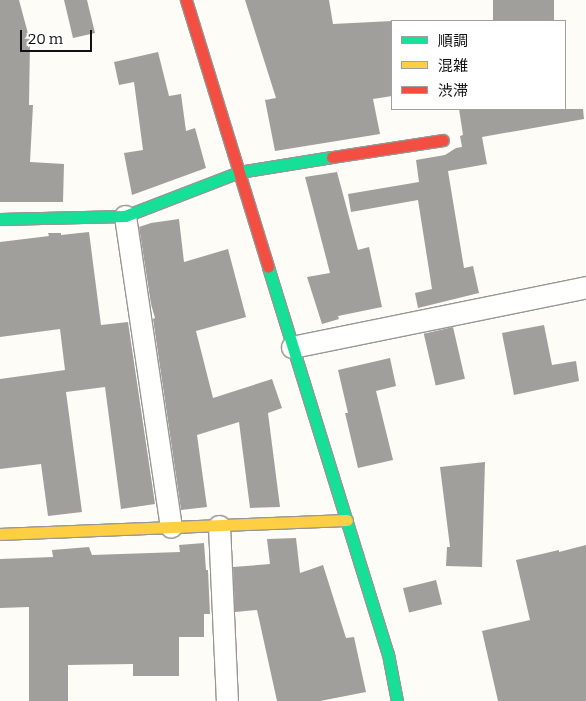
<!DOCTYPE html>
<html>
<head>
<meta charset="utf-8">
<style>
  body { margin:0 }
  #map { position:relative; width:586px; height:701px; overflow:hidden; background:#fdfcf7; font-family:Bitter,"Noto Sans JP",serif }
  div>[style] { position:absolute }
  .building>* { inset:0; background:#a19f9c; transform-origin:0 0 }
  .roads { filter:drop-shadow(1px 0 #979795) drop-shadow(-1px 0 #979795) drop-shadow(0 1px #979795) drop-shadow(0 -1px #979795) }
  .street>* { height:21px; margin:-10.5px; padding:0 10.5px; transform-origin:10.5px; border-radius:10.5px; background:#fffffe }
  .fast>* { height:11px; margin:-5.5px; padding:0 5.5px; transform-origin:5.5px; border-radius:5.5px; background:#16e098 }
  .slow>* { height:11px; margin:-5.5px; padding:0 5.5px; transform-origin:5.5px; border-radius:5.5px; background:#ffcf43 }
  .jam>* { height:11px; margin:-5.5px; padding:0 5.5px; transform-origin:5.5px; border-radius:5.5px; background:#f24e42 }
  span { translate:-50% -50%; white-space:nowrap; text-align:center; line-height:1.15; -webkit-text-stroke:5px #fff; paint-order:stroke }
  .legend { position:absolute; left:391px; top:20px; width:175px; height:90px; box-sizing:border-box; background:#fff; border:1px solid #a0a0a0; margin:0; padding:6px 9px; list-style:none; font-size:15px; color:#111 }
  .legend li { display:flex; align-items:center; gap:10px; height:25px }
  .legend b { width:25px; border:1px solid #a0a0a0 }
  .scale { position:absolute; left:20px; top:30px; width:72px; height:22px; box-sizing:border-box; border:2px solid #111; border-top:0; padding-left:6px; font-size:15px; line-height:18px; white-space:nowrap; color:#111; -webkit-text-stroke:4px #fff; paint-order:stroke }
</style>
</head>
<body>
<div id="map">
  <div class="building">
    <div style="clip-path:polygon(0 0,19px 0,30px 41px,29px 105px,33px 105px,30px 162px,64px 164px,63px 202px,0 202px)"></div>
    <div style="clip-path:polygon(64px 0,87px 0,95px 33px,73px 38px)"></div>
    <div style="clip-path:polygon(245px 0,329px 0,333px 24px,392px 21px,392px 96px,373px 99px,380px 134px,275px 151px,265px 100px,276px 98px)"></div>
    <div style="left:493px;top:0;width:61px;height:21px"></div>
    <div style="clip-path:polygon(158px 52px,169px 96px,181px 94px,186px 131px,195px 128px,206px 168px,132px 195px,124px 153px,143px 150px,134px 82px,119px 85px,114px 62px)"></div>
    <div style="clip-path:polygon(459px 109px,583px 109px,584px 119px,482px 137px,487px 164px,448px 171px,464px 268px,473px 266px,479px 293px,418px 308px,415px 293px,432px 289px,418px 200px,351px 212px,348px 194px,419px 182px,416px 160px,445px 155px,456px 148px,462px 147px,460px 136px,463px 135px)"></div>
    <div style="clip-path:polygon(337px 172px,358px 250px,369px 247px,382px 307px,338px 316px,339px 319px,322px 324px,307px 277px,330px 273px,305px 177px)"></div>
    <div style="clip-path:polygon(179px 219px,184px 262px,228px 249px,246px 317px,196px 331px,213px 398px,272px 379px,282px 408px,268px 413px,280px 507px,250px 508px,239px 422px,197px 435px,207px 507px,181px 510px,153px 319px,155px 318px,151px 304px,139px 227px,151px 223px)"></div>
    <div style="clip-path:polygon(89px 232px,101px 325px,128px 322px,155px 504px,121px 509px,105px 387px,66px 392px,82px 512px,48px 516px,41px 464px,0 469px,0 379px,65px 370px,60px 329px,0 337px,0 242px,49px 236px,48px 233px,61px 233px,61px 235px)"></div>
    <div style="clip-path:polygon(544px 325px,552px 365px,576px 361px,579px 381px,514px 395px,502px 333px)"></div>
    <div style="left:453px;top:327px;width:53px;height:30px;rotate:77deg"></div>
    <div style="clip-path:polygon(390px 358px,396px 386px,376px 391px,393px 460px,358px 468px,345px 413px,348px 413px,338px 370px)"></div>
    <div style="clip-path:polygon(485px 462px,482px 567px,446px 566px,447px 547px,450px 547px,440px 467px)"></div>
    <div style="clip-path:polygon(296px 538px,300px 573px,323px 565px,346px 638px,354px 637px,366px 692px,320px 701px,277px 701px,257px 610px,235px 612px,233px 567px,270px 564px,267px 539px)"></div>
    <div style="clip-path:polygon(204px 543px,206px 570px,208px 570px,210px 614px,204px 614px,204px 637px,179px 637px,179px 676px,133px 676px,133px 664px,68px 665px,68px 701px,29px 701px,29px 607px,0 608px,0 559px,53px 557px,52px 550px,89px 547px,92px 555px,180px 552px,179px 545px)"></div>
    <div style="clip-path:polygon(586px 545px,586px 701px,498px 701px,482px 631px,530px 620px,516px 560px,559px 550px,559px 552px)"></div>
    <div style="left:436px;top:580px;width:25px;height:34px;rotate:76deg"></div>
  </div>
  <div class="roads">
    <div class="street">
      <div style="left:125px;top:216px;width:314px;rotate:81.6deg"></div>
      <div style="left:292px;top:347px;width:300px;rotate:-11.5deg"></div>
      <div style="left:219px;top:526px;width:175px;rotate:87.4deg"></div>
    </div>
    <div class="fast">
      <div style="left:0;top:219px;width:125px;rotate:-1.4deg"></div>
      <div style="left:125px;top:216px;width:122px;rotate:-21.1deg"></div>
      <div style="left:239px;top:172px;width:94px;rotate:-9.2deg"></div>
      <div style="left:268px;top:267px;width:405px;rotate:72.8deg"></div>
      <div style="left:388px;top:654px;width:48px;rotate:79.2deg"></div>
    </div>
    <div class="slow">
      <div style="left:0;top:534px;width:347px;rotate:-2.3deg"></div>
    </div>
    <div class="jam">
      <div style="left:186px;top:0;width:279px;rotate:72.9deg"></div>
      <div style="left:332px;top:157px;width:112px;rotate:-8.7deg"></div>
    </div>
  </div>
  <ul class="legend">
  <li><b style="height:6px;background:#16e098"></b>順調</li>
  <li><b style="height:6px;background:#ffcf43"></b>混雑</li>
  <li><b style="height:6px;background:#f24e42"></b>渋滞</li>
  </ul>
  <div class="scale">20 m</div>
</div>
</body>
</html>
